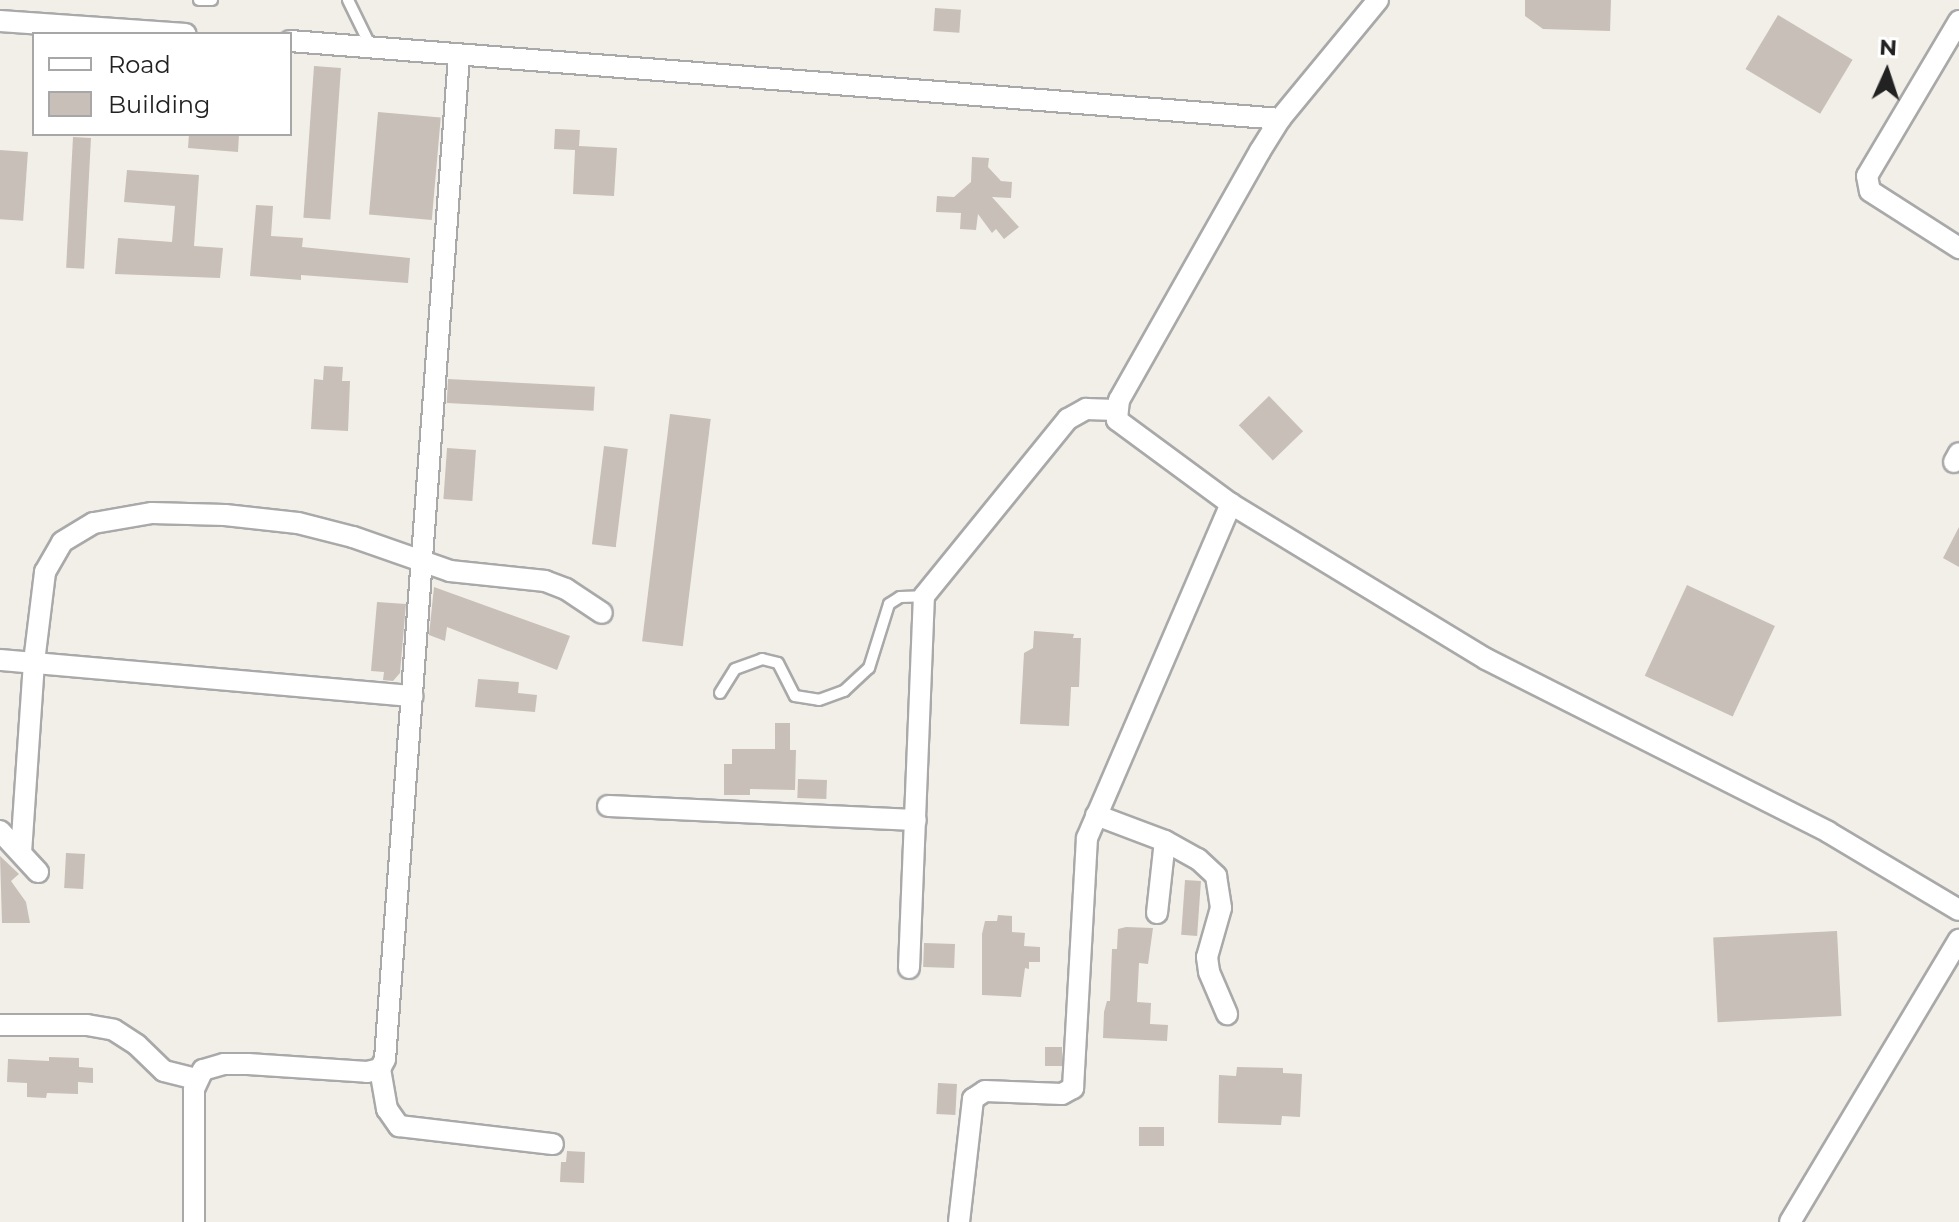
<!DOCTYPE html>
<html>
<head>
<meta charset="utf-8">
<style>
  body { margin:0 }
  #map { position:relative; width:1959px; height:1222px; overflow:hidden; background:#f2efe9; font-family:Montserrat,sans-serif }
  div>[style] { position:absolute }
  .building>* { inset:0; background:#c7bfb8; transform-origin:0 0 }
  .roads { filter:drop-shadow(2px 0 #a9a9a9) drop-shadow(-2px 0 #a9a9a9) drop-shadow(0 2px #a9a9a9) drop-shadow(0 -2px #a9a9a9) }
  .lane>* { height:10px; margin:-5px; padding:0 5px; transform-origin:5px; border-radius:5px; background:#fff }
  .street>* { height:20px; margin:-10px; padding:0 10px; transform-origin:10px; border-radius:10px; background:#fff }
  span { translate:-50% -50%; white-space:nowrap; text-align:center; line-height:1.15; -webkit-text-stroke:7px #fff; paint-order:stroke }
  .legend { position:absolute; left:32px; top:32px; width:260px; height:104px; box-sizing:border-box; background:#fff; border:2px solid #a7a7a7; margin:0; padding:10px 14px; list-style:none; font-size:24px; color:#222 }
  .legend li { display:flex; align-items:center; gap:16px; height:40px }
  .legend b { width:40px; border:2px solid #a7a7a7 }
  .north { position:absolute; left:1847px; top:32px; width:80px; height:80px; -webkit-text-stroke:6px #fff; paint-order:stroke; rotate:3deg; font-size:22px; font-weight:700; line-height:32px; text-align:center; color:#222 }
  .north::after { content:''; display:block; margin:auto; width:28px; height:36px; background:#222; clip-path:polygon(50% 0,100% 100%,50% 72%,0 100%) }
</style>
</head>
<body>
<div id="map">
  <div class="building">
    <div style="clip-path:polygon(1525px 0,1611px 0,1610px 31px,1543px 29px,1525px 16px)"></div>
    <div style="left:935px;top:8px;width:26px;height:23px;rotate:4deg"></div>
    <div style="left:1778px;top:15px;width:87px;height:63px;rotate:31deg"></div>
    <div style="left:314px;top:66px;width:27px;height:152px;rotate:4deg"></div>
    <div style="left:378px;top:112px;width:63px;height:103px;rotate:5deg"></div>
    <div style="clip-path:polygon(555px 129px,580px 130px,579px 146px,617px 148px,614px 196px,573px 194px,575px 150px,554px 149px)"></div>
    <div style="clip-path:polygon(189px 134px,239px 134px,238px 152px,188px 148px)"></div>
    <div style="left:73px;top:137px;width:18px;height:131px;rotate:3deg"></div>
    <div style="left:0;top:150px;width:28px;height:69px;rotate:4deg"></div>
    <div style="clip-path:polygon(972px 157px,989px 158px,988px 167px,1001px 181px,1012px 182px,1011px 198px,992px 197px,1019px 227px,1004px 239px,996px 229px,992px 233px,978px 214px,976px 230px,960px 229px,961px 213px,936px 212px,937px 196px,954px 197px,971px 182px)"></div>
    <div style="clip-path:polygon(127px 170px,199px 175px,194px 246px,223px 248px,220px 278px,115px 274px,118px 238px,172px 242px,175px 206px,124px 202px)"></div>
    <div style="clip-path:polygon(256px 205px,273px 206px,271px 236px,303px 238px,302px 247px,410px 258px,408px 283px,301px 275px,301px 280px,250px 276px)"></div>
    <div style="clip-path:polygon(324px 366px,343px 367px,342px 381px,350px 381px,348px 431px,311px 429px,314px 379px,323px 380px)"></div>
    <div style="left:448px;top:379px;width:147px;height:24px;rotate:3deg"></div>
    <div style="left:1269px;top:396px;width:49px;height:42px;rotate:46deg"></div>
    <div style="left:670px;top:414px;width:41px;height:229px;rotate:7deg"></div>
    <div style="left:604px;top:446px;width:24px;height:99px;rotate:7deg"></div>
    <div style="left:447px;top:448px;width:29px;height:51px;rotate:4deg"></div>
    <div style="clip-path:polygon(1959px 527px,1959px 567px,1943px 558px)"></div>
    <div style="left:1687px;top:585px;width:97px;height:100px;rotate:25deg"></div>
    <div style="clip-path:polygon(434px 587px,570px 636px,557px 670px,447px 627px,445px 641px,429px 635px)"></div>
    <div style="clip-path:polygon(377px 602px,406px 604px,400px 673px,393px 681px,383px 680px,384px 672px,371px 671px)"></div>
    <div style="clip-path:polygon(1034px 631px,1074px 634px,1073px 638px,1081px 638px,1079px 687px,1071px 687px,1069px 726px,1020px 724px,1024px 653px,1033px 648px)"></div>
    <div style="clip-path:polygon(478px 679px,519px 682px,518px 693px,537px 695px,535px 712px,475px 707px)"></div>
    <div style="clip-path:polygon(775px 723px,790px 723px,790px 750px,796px 750px,795px 790px,750px 789px,750px 795px,724px 795px,724px 764px,732px 764px,732px 749px,775px 749px)"></div>
    <div style="left:798px;top:779px;width:29px;height:19px;rotate:2deg"></div>
    <div style="left:66px;top:853px;width:19px;height:35px;rotate:3deg"></div>
    <div style="clip-path:polygon(0 856px,19px 874px,11px 881px,26px 902px,30px 923px,2px 923px)"></div>
    <div style="left:1185px;top:880px;width:16px;height:55px;rotate:4deg"></div>
    <div style="clip-path:polygon(998px 915px,1012px 916px,1012px 932px,1025px 933px,1024px 946px,1040px 947px,1040px 962px,1029px 962px,1029px 969px,1025px 968px,1021px 997px,982px 995px,982px 934px,985px 921px,997px 921px)"></div>
    <div style="clip-path:polygon(1126px 927px,1153px 928px,1148px 964px,1139px 963px,1137px 1002px,1151px 1003px,1150px 1024px,1168px 1025px,1167px 1041px,1103px 1038px,1104px 1012px,1107px 1001px,1110px 1001px,1112px 949px,1117px 949px,1118px 929px)"></div>
    <div style="left:1837px;top:931px;width:85px;height:124px;rotate:87deg"></div>
    <div style="left:924px;top:943px;width:31px;height:24px;rotate:2deg"></div>
    <div style="left:1045px;top:1047px;width:17px;height:19px"></div>
    <div style="clip-path:polygon(49px 1057px,79px 1058px,79px 1067px,93px 1068px,93px 1083px,78px 1082px,78px 1094px,47px 1093px,46px 1098px,27px 1097px,27px 1083px,7px 1082px,8px 1059px,49px 1061px)"></div>
    <div style="clip-path:polygon(1237px 1067px,1283px 1068px,1283px 1073px,1302px 1074px,1300px 1117px,1282px 1116px,1281px 1125px,1218px 1123px,1219px 1075px,1236px 1076px)"></div>
    <div style="left:938px;top:1083px;width:19px;height:31px;rotate:3deg"></div>
    <div style="left:1139px;top:1127px;width:25px;height:19px"></div>
    <div style="clip-path:polygon(567px 1151px,585px 1152px,584px 1183px,560px 1182px,561px 1162px,566px 1162px)"></div>
  </div>
  <div class="roads">
    <div class="lane">
      <div style="left:199px;top:0;width:13px"></div>
      <div style="left:348px;top:0;width:52px;rotate:63.9deg"></div>
      <div style="left:720px;top:693px;width:28px;rotate:-58deg"></div>
      <div style="left:735px;top:669px;width:29px;rotate:-20deg"></div>
      <div style="left:762px;top:659px;width:16px;rotate:14deg"></div>
      <div style="left:778px;top:663px;width:37px;rotate:63deg"></div>
      <div style="left:795px;top:696px;width:24px;rotate:9deg"></div>
      <div style="left:819px;top:700px;width:27px;rotate:-20deg"></div>
      <div style="left:844px;top:691px;width:34px;rotate:-43deg"></div>
      <div style="left:869px;top:668px;width:67px;rotate:-72.6deg"></div>
      <div style="left:889px;top:604px;width:13px;rotate:-32deg"></div>
      <div style="left:900px;top:597px;width:24px;rotate:-2deg"></div>
    </div>
    <div class="street">
      <div style="left:1378px;top:0;width:154px;rotate:129.5deg"></div>
      <div style="left:1280px;top:119px;width:38px;rotate:122deg"></div>
      <div style="left:1260px;top:151px;width:286px;rotate:119.5deg"></div>
      <div style="left:1119px;top:400px;width:20px;rotate:96deg"></div>
      <div style="left:1117px;top:420px;width:142px;rotate:36.4deg"></div>
      <div style="left:1231px;top:504px;width:298px;rotate:31.3deg"></div>
      <div style="left:1486px;top:659px;width:383px;rotate:26.8deg"></div>
      <div style="left:1828px;top:832px;width:152px;rotate:30.8deg"></div>
      <div style="left:0;top:21px;width:186px;rotate:4deg"></div>
      <div style="left:1959px;top:21px;width:180px;rotate:120.7deg"></div>
      <div style="left:1867px;top:176px;width:15px;rotate:79deg"></div>
      <div style="left:1870px;top:191px;width:106px;rotate:32.6deg"></div>
      <div style="left:290px;top:41px;width:993px;rotate:4.5deg"></div>
      <div style="left:1954px;top:462px;width:10px;rotate:-61deg"></div>
      <div style="left:0;top:660px;width:414px;rotate:5deg"></div>
      <div style="left:608px;top:806px;width:308px;rotate:2.6deg"></div>
      <div style="left:1096px;top:815px;width:74px;rotate:20.6deg"></div>
      <div style="left:1165px;top:841px;width:38px;rotate:29deg"></div>
      <div style="left:1198px;top:859px;width:25px;rotate:43deg"></div>
      <div style="left:1216px;top:876px;width:32px;rotate:81deg"></div>
      <div style="left:1221px;top:908px;width:51px;rotate:105.9deg"></div>
      <div style="left:1207px;top:957px;width:15px;rotate:82deg"></div>
      <div style="left:1209px;top:972px;width:46px;rotate:66.8deg"></div>
      <div style="left:0;top:831px;width:56px;rotate:47.2deg"></div>
      <div style="left:21px;top:853px;width:191px;rotate:-86.1deg"></div>
      <div style="left:34px;top:662px;width:91px;rotate:-83deg"></div>
      <div style="left:45px;top:572px;width:34px;rotate:-60deg"></div>
      <div style="left:62px;top:542px;width:37px;rotate:-31deg"></div>
      <div style="left:94px;top:523px;width:59px;rotate:-9.8deg"></div>
      <div style="left:152px;top:513px;width:73px;rotate:1.6deg"></div>
      <div style="left:225px;top:515px;width:73px;rotate:6.3deg"></div>
      <div style="left:298px;top:523px;width:57px;rotate:14.3deg"></div>
      <div style="left:353px;top:537px;width:103px;rotate:19.3deg"></div>
      <div style="left:450px;top:571px;width:96px;rotate:6deg"></div>
      <div style="left:545px;top:581px;width:22px;rotate:21deg"></div>
      <div style="left:566px;top:589px;width:43px;rotate:33.7deg"></div>
      <div style="left:1157px;top:913px;width:72px;rotate:-83.7deg"></div>
      <div style="left:909px;top:968px;width:372px;rotate:-87.7deg"></div>
      <div style="left:924px;top:596px;width:228px;rotate:-50.9deg"></div>
      <div style="left:1068px;top:419px;width:21px;rotate:-29deg"></div>
      <div style="left:1086px;top:409px;width:30px;rotate:2deg"></div>
      <div style="left:0;top:1025px;width:87px"></div>
      <div style="left:87px;top:1025px;width:27px;rotate:10deg"></div>
      <div style="left:114px;top:1030px;width:27px;rotate:33deg"></div>
      <div style="left:137px;top:1045px;width:37px;rotate:44deg"></div>
      <div style="left:164px;top:1071px;width:34px;rotate:14deg"></div>
      <div style="left:380px;top:1069px;width:41px;rotate:80.1deg"></div>
      <div style="left:387px;top:1109px;width:21px;rotate:55deg"></div>
      <div style="left:399px;top:1126px;width:155px;rotate:6.7deg"></div>
      <div style="left:194px;top:1222px;width:133px;rotate:-90deg"></div>
      <div style="left:194px;top:1089px;width:21px;rotate:-65deg"></div>
      <div style="left:203px;top:1070px;width:22px;rotate:-16deg"></div>
      <div style="left:224px;top:1064px;width:24px"></div>
      <div style="left:248px;top:1064px;width:119px;rotate:3.8deg"></div>
      <div style="left:367px;top:1072px;width:13px;rotate:-13deg"></div>
      <div style="left:380px;top:1069px;width:11px;rotate:-63deg"></div>
      <div style="left:385px;top:1059px;width:1005px;rotate:-85.78deg"></div>
      <div style="left:959px;top:1222px;width:124px;rotate:-83.5deg"></div>
      <div style="left:973px;top:1099px;width:14px;rotate:-34deg"></div>
      <div style="left:985px;top:1091px;width:77px;rotate:2.2deg"></div>
      <div style="left:1062px;top:1094px;width:13px;rotate:-29deg"></div>
      <div style="left:1073px;top:1088px;width:250px;rotate:-86.8deg"></div>
      <div style="left:1087px;top:838px;width:364px;rotate:-66.7deg"></div>
      <div style="left:1790px;top:1222px;width:329px;rotate:-59.1deg"></div>
    </div>
  </div>
  <ul class="legend">
  <li><b style="height:10px;background:#fff"></b>Road</li>
  <li><b style="height:22px;background:#c7bfb8"></b>Building</li>
  </ul>
  <div class="north">N</div>
</div>
</body>
</html>
